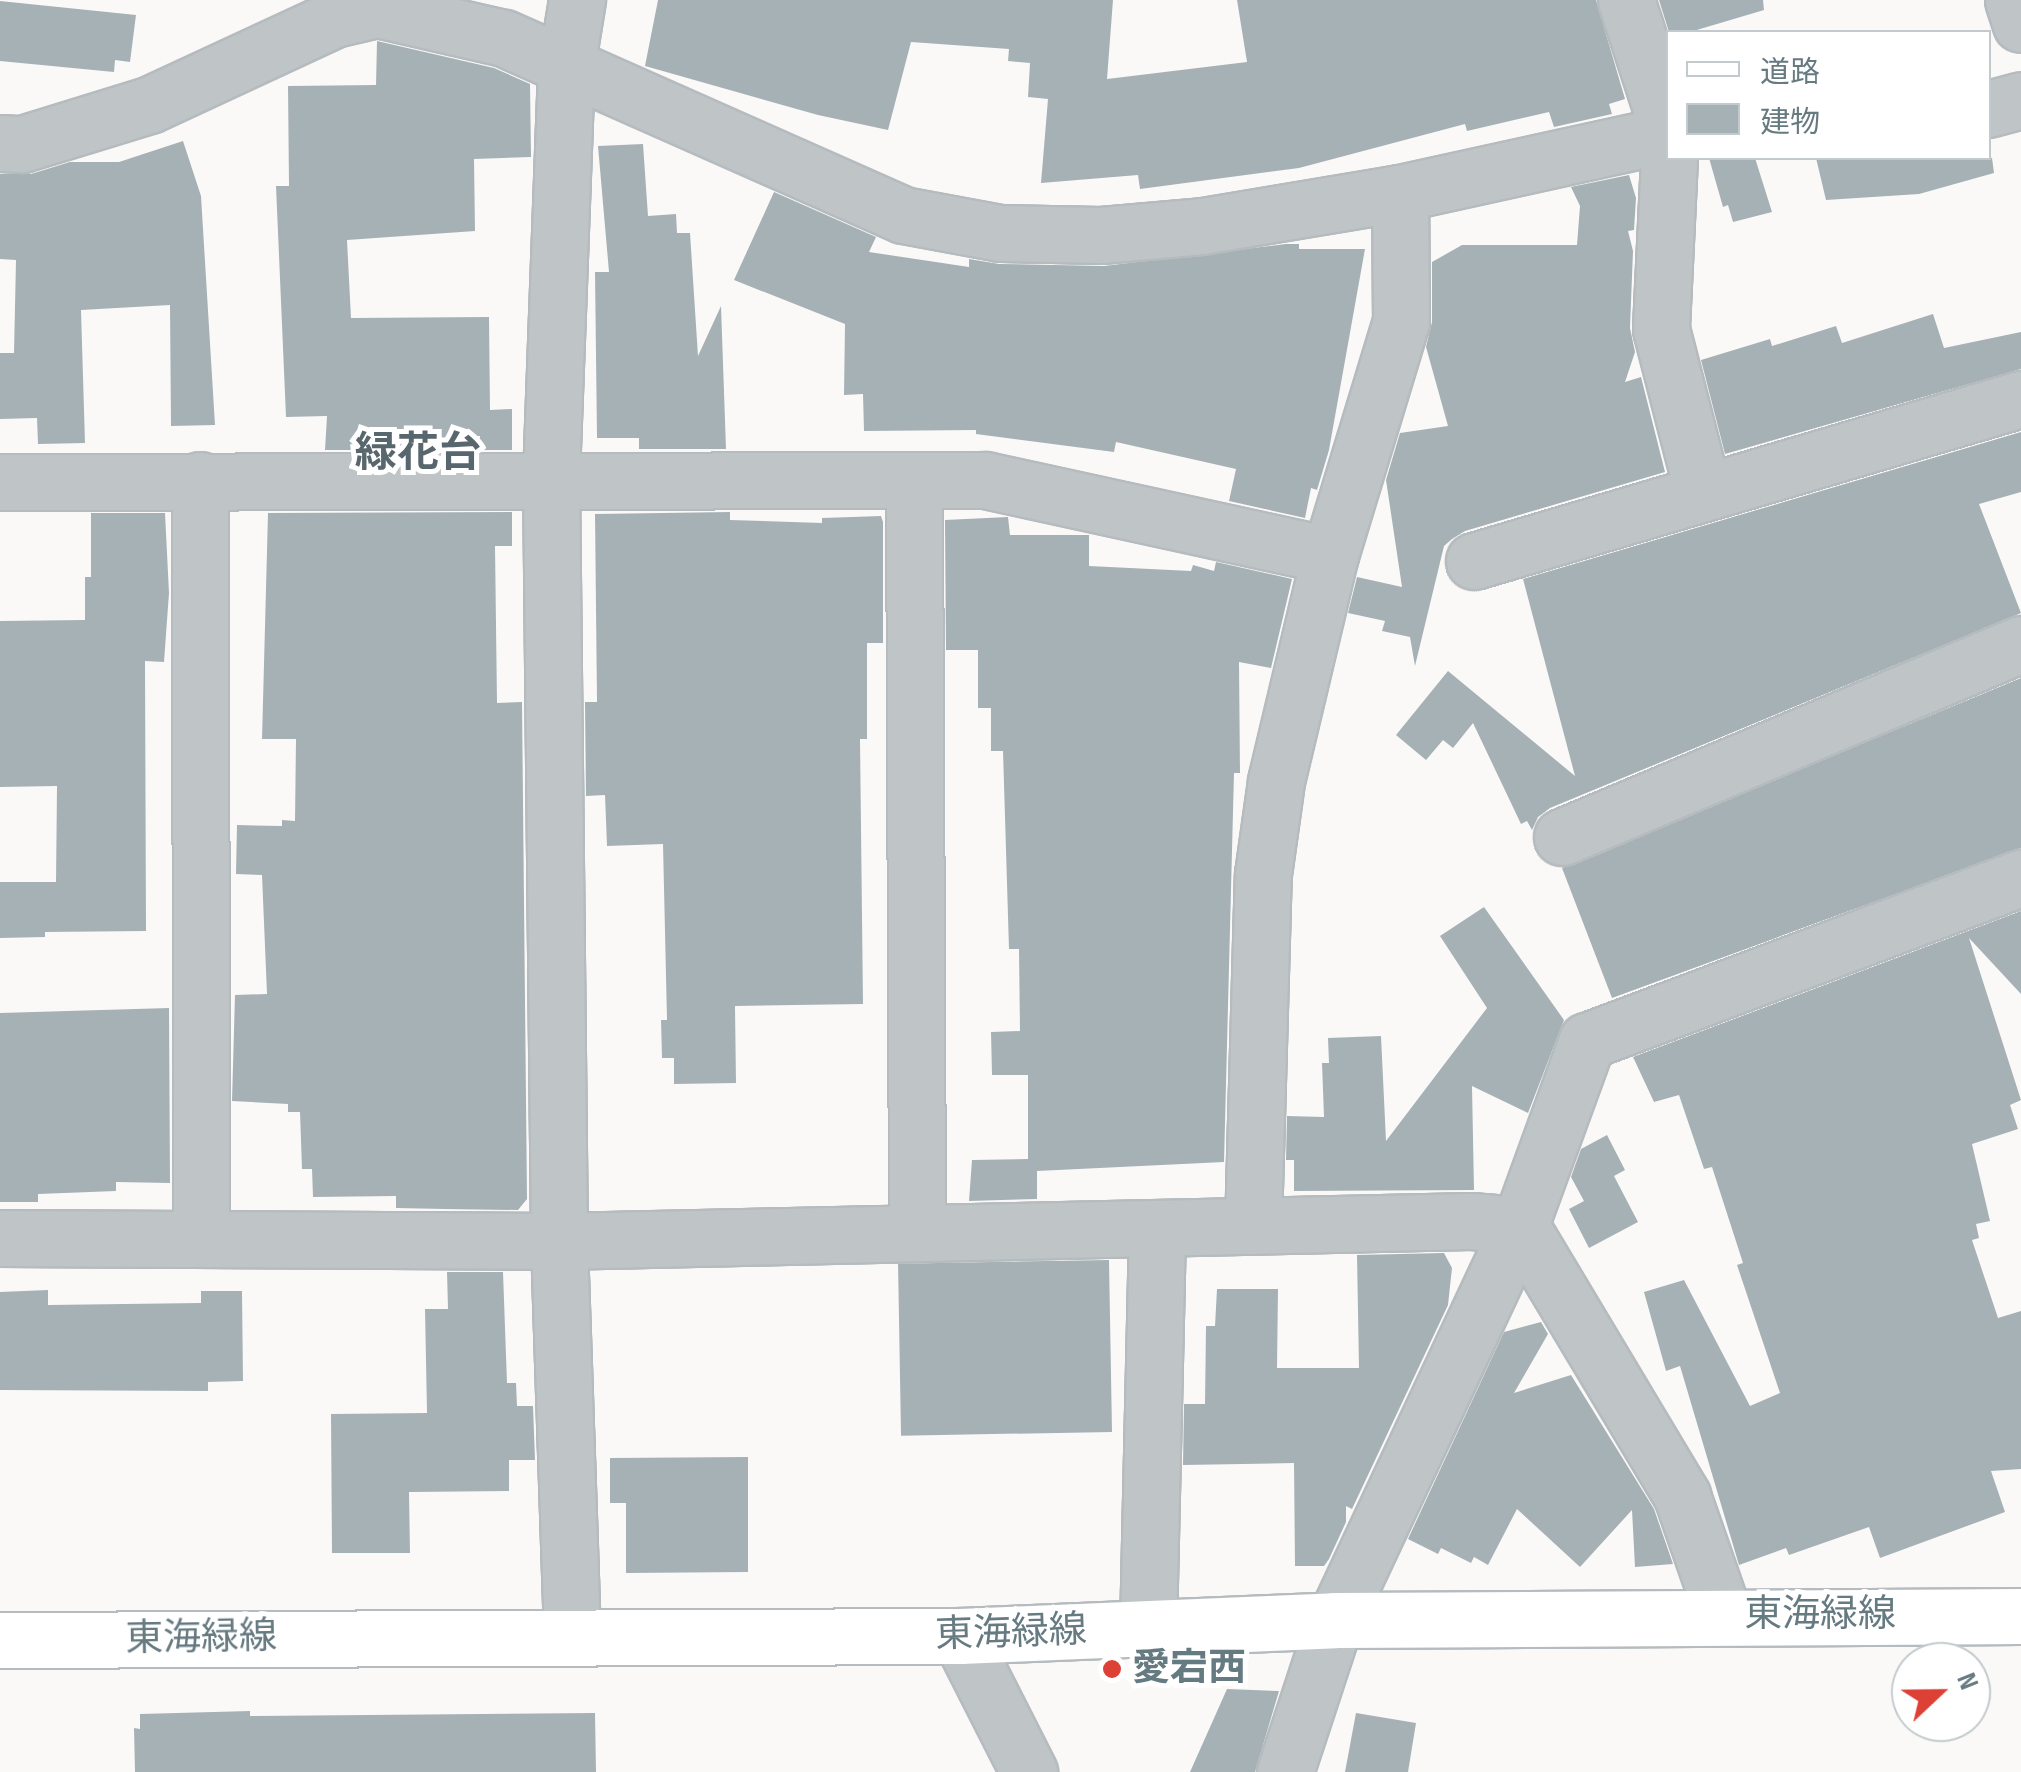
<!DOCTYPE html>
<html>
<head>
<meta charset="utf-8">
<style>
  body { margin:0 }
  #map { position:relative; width:2021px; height:1772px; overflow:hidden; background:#faf9f8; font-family:"Sofia Sans Condensed","Noto Sans JP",sans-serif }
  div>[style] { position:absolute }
  .building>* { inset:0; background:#a6b1b5; transform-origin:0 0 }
  .roads { filter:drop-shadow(2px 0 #b5bbbe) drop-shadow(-2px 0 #b5bbbe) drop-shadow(0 2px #b5bbbe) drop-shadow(0 -2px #b5bbbe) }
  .minor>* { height:55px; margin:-27.5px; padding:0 27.5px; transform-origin:27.5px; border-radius:27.5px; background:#bfc5c7 }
  .major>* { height:55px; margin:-27.5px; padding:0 27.5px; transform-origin:27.5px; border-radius:27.5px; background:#fff }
  .dots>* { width:28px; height:28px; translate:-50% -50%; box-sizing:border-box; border:5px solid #fff; border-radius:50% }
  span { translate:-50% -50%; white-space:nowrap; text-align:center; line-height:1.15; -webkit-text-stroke:10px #fff; paint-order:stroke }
  .street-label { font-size:38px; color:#667a81 }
  .poi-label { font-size:38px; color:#667a81; font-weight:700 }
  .left { translate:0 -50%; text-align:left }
  .quarter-label { font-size:42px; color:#58676d; font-weight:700 }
  .legend { position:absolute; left:1666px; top:30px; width:325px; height:130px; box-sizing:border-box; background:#fff; border:2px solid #c2cacd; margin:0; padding:12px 18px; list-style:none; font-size:30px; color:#667a81 }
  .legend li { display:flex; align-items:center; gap:20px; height:50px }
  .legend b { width:50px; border:2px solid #c2cacd }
  .north { position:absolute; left:1891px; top:1642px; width:100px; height:100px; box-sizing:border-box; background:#fff; border:2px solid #c2cacd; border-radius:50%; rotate:68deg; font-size:28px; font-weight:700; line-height:40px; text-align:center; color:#667a81 }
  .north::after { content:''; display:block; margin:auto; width:35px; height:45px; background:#dd4035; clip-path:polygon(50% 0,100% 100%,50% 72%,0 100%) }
</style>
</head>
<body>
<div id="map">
  <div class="building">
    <div style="clip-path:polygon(658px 0,1113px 0,1107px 79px,1247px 62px,1237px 0,1596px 0,1625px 99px,1609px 104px,1612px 114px,1554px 127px,1549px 112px,1467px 131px,1465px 124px,1299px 168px,1140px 189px,1138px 175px,1041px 183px,1048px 99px,1028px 97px,1030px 63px,1008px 61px,1009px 49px,911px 42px,888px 130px,818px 115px,645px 66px)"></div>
    <div style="clip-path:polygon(1659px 0,1763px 0,1764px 10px,1690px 32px,1669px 32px)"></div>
    <div style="clip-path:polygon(0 1px,136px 15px,130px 62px,115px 60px,114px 72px,0 61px)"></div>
    <div style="clip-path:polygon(377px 41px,494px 68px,530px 84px,531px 157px,474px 159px,475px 231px,347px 240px,351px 318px,489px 317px,490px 410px,512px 409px,512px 450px,325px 450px,327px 416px,286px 417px,276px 186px,289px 186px,288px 86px,376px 85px)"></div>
    <div style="clip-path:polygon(183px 141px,201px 196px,215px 425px,171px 426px,170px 305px,81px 310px,85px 443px,38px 444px,37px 418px,0 419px,0 353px,14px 353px,16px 260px,0 259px,0 174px,31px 174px,70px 162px,119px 162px)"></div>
    <div style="clip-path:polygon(643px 144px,648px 216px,676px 214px,677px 233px,690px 233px,698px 356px,721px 306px,726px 449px,639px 449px,639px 438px,597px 438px,595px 272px,609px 272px,598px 146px)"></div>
    <div style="clip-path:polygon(1709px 158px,1755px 158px,1772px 212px,1733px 222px,1728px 205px,1723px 207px)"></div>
    <div style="clip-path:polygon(1816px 158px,1992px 158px,1994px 173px,1919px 194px,1826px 200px)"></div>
    <div style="clip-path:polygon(1629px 175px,1636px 198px,1634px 230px,1628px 231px,1633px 251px,1630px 328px,1635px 352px,1625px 382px,1641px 377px,1665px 472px,1465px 531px,1452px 539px,1444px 546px,1415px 666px,1410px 637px,1382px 631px,1385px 621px,1348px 613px,1357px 577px,1402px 587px,1386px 480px,1400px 433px,1448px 426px,1426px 347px,1432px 322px,1432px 262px,1462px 245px,1577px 245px,1580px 206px,1571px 187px)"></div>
    <div style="clip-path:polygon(774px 192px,876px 237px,869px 252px,969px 267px,969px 259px,999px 264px,1104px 266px,1286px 244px,1299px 244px,1299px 249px,1365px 249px,1329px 450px,1317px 490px,1311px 488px,1305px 518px,1229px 501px,1236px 469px,1116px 442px,1114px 452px,976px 434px,976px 430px,864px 431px,863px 394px,844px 395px,845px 324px,734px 280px)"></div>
    <div style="clip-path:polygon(1933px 314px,1944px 348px,2021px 332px,2021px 369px,1725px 454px,1701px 360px,1770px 339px,1772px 346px,1836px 326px,1842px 343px)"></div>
    <div style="clip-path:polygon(2021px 432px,2021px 492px,1979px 504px,2021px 613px,1550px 808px,1538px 817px,1532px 830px,1527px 821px,1521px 824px,1473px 723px,1453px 748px,1443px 740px,1426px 760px,1396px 735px,1448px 671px,1575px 776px,1523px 579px)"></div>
    <div style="clip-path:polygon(512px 512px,512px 546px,495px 546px,497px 703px,522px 702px,527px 1199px,518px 1210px,445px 1209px,396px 1208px,396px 1196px,313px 1197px,312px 1169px,302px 1169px,300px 1112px,288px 1112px,288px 1104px,232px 1101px,235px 995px,267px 994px,262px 875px,236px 874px,237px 825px,282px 826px,282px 820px,295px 821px,296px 739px,262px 739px,268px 513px)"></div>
    <div style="clip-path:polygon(730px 512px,730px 520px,822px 523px,822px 518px,881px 516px,883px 522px,883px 643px,867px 643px,867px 739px,860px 739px,863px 1004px,735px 1006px,736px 1083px,674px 1084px,674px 1058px,662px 1058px,661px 1020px,667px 1020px,663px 844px,607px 846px,605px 795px,586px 796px,585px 702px,597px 702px,595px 514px)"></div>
    <div style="clip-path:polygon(91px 513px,165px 513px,169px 593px,164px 662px,145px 661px,146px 931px,45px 932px,45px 937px,0 938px,0 882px,56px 882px,57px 786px,0 787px,0 621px,85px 620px,85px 577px,91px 577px)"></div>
    <div style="clip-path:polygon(1008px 517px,1010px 535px,1089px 535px,1089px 566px,1191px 571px,1193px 565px,1214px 571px,1216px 562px,1292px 579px,1271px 668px,1239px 662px,1240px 773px,1234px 773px,1224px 1162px,1037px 1171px,1037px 1199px,969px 1201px,972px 1160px,1028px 1159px,1028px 1075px,992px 1075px,991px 1032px,1020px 1031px,1019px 949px,1009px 949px,1003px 751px,991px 751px,991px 708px,978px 708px,978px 650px,946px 650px,945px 520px)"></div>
    <div style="clip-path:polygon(2021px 678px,2021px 848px,1612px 998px,1562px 868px)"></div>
    <div style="clip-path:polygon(1484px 907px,1564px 1020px,1528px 1113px,1472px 1086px,1474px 1190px,1294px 1191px,1294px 1160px,1286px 1160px,1287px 1116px,1324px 1117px,1322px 1063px,1329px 1063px,1328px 1038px,1381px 1036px,1386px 1141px,1487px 1008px,1440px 936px)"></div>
    <div style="clip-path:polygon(2021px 911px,2021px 994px,1969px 938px,2021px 1100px,2010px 1105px,2018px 1129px,1972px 1144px,1990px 1221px,1976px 1224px,1979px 1238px,1972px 1240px,1998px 1318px,2021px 1311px,2021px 1469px,1991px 1471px,2005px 1512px,1880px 1558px,1869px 1527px,1789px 1555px,1786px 1548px,1739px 1565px,1680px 1366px,1666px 1371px,1644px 1292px,1684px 1280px,1750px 1406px,1780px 1393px,1737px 1265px,1743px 1263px,1712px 1167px,1704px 1169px,1679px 1095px,1654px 1102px,1633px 1057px)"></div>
    <div style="clip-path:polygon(169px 1008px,170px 1183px,116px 1182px,116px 1191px,38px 1194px,38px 1202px,0 1202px,0 1013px)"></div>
    <div style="clip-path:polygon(1607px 1135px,1625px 1170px,1614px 1176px,1638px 1222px,1589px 1248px,1569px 1209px,1584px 1201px,1571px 1177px,1581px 1149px)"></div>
    <div style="clip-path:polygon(1444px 1253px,1452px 1268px,1448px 1305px,1352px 1509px,1346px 1506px,1346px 1522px,1329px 1559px,1324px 1566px,1295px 1566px,1294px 1463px,1183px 1465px,1184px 1404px,1205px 1404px,1206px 1326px,1215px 1326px,1217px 1289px,1278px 1289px,1277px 1368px,1359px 1368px,1357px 1255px)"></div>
    <div style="left:1109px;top:1260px;width:172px;height:211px;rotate:89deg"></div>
    <div style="clip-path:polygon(447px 1272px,503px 1272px,507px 1383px,516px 1383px,517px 1406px,533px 1406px,535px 1460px,509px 1460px,509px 1491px,409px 1492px,410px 1553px,332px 1553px,331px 1414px,427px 1413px,425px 1309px,448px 1309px)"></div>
    <div style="clip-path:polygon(48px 1290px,48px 1305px,201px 1303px,201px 1291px,242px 1291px,243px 1381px,208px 1382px,208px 1391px,0 1390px,0 1292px)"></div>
    <div style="clip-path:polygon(1541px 1322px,1548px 1334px,1514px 1393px,1571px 1375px,1654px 1509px,1673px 1564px,1635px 1567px,1632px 1510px,1580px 1567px,1517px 1509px,1488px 1565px,1474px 1557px,1471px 1563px,1441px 1548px,1438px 1554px,1408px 1539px,1504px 1332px)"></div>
    <div style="clip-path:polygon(748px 1457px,748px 1572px,626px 1573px,626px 1503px,610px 1503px,610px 1458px)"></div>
    <div style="clip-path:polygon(1227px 1689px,1279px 1691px,1255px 1772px,1190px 1772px)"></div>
    <div style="clip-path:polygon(250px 1711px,250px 1716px,595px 1713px,596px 1772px,135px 1772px,134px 1728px,140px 1729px,140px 1714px)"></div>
    <div style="clip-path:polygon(1356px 1713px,1416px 1723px,1408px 1772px,1345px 1772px)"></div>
  </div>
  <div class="roads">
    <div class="minor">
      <div style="left:1626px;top:0;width:136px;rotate:72deg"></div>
      <div style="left:2013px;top:0;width:25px;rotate:72deg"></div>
      <div style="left:1988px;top:109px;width:34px;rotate:-15deg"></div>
      <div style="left:0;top:143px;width:22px;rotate:3deg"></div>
      <div style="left:22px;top:144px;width:133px;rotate:-17.1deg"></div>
      <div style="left:149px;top:105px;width:204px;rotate:-24.9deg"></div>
      <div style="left:334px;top:19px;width:44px;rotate:-13.1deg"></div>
      <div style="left:377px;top:9px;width:130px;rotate:12.9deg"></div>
      <div style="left:504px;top:38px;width:436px;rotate:23.9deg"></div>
      <div style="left:903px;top:215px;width:99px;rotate:10.5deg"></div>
      <div style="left:1000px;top:233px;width:101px;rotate:1.1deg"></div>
      <div style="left:1101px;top:235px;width:101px;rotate:-5.1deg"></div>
      <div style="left:1202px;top:226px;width:201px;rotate:-9.5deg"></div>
      <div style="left:1400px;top:193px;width:274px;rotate:-12.4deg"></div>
      <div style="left:1669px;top:158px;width:171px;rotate:92.7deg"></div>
      <div style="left:1661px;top:329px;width:169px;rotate:75.6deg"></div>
      <div style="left:200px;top:480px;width:759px;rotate:89.92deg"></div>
      <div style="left:914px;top:481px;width:752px;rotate:89.77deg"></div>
      <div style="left:0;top:482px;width:985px;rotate:-0.12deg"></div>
      <div style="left:985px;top:480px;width:353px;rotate:12.3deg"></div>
      <div style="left:1474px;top:561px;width:570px;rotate:-16.5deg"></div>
      <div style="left:1562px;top:837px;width:498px;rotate:-22.8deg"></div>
      <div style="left:1253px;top:1226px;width:352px;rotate:-88.4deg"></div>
      <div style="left:1263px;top:874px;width:94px;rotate:-82deg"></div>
      <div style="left:1276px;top:781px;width:232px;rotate:-76.6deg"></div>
      <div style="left:1330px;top:555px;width:244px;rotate:-73.1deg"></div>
      <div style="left:1401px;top:322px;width:129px;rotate:-90.4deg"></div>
      <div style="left:0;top:1238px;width:559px;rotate:0.31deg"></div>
      <div style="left:559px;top:1241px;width:912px;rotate:-1.26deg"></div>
      <div style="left:1471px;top:1221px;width:49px;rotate:4.7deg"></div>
      <div style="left:1520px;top:1225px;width:316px;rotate:59.1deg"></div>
      <div style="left:1682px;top:1496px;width:125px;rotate:70.8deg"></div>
      <div style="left:1148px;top:1628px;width:400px;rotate:-88.7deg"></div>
      <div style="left:572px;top:1635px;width:394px;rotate:-91.9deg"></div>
      <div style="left:559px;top:1241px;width:764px;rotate:-90.6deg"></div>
      <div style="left:551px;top:477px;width:410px;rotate:-87.9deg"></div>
      <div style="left:566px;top:67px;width:68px;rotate:-80.7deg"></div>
      <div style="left:960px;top:1636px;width:153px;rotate:63.1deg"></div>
      <div style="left:1285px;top:1772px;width:160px;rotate:-71.8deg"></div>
      <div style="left:1335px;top:1620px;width:436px;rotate:-64.9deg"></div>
      <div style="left:1520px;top:1225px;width:196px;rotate:-70deg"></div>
      <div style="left:1587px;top:1041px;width:464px;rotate:-20.6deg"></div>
    </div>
    <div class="major">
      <div style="left:0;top:1640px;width:960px;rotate:-0.24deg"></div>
      <div style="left:960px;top:1636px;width:375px;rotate:-2.4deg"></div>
      <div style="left:1335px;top:1620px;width:686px;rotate:-0.33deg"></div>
    </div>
  </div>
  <div class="dots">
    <div style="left:1112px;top:1669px;background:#dd4035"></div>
  </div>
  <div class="street-label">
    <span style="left:1820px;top:1615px">東海緑線</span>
    <span style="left:1011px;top:1633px;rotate:-2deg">東海緑線</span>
    <span style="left:201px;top:1638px;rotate:-1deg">東海緑線</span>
  </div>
  <div class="poi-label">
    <span class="left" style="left:1132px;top:1669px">愛宕西</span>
  </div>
  <div class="quarter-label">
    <span style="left:418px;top:454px">緑花台</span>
  </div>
  <ul class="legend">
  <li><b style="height:12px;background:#fff"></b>道路</li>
  <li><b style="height:28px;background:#a6b1b5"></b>建物</li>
  </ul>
  <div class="north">N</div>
</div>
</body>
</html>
